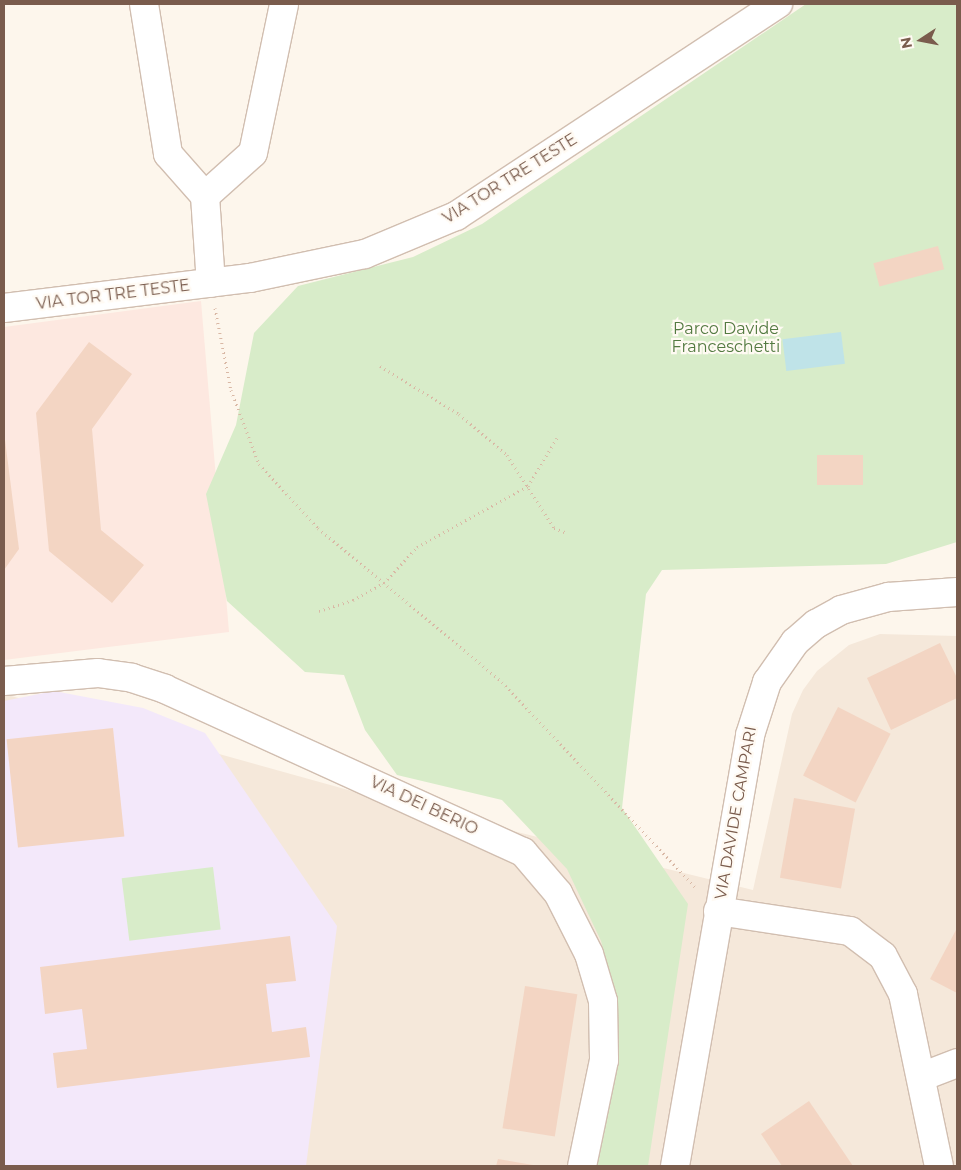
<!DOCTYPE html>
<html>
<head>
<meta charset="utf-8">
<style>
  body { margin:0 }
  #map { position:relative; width:961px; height:1170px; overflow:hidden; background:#fdf6ec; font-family:Montserrat,sans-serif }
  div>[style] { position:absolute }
  .residential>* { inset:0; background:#f5e8da }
  .commercial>* { inset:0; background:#fde8e0 }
  .education>* { inset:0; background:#f3e8fa }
  .green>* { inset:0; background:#d8ecc9; transform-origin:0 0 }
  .water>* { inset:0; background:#bfe3e8; transform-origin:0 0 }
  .building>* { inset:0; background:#f3d5c3; transform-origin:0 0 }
  .path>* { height:3px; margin-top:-1.5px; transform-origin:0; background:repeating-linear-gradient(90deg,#d9b8a5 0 1px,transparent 0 5px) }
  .roads { filter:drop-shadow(1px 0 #d1beb0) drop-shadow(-1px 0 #d1beb0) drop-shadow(0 1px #d1beb0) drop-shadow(0 -1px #d1beb0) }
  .minor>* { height:28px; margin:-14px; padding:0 14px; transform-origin:14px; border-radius:14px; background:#fff }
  span { translate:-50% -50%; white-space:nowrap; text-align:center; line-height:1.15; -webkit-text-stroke:4.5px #fffaf3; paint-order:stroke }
  .street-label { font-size:16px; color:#7a5c4d }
  .park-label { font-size:16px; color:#537a41 }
  .frame { position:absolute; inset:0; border:5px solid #7a5c4d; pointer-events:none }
  .north { position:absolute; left:896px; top:15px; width:50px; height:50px; -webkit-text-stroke:4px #fffaf3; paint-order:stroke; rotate:259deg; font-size:14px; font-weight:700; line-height:20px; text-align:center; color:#7a5c4d }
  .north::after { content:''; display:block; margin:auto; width:18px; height:22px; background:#7a5c4d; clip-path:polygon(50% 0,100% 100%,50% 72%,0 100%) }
</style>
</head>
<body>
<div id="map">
  <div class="residential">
    <div style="clip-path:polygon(880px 634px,957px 636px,957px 1166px,4px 1166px,4px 694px,359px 793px,753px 890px,792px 714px,803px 690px,817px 671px,849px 645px)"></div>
  </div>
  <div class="commercial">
    <div style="clip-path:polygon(201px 301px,229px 632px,4px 660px,4px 327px)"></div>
  </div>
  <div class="education">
    <div style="clip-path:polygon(54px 691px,143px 708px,205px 733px,337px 926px,306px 1166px,4px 1166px,4px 701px)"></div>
  </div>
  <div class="green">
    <div style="clip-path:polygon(806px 4px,957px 4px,957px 542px,886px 564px,662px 570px,646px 594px,622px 808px,688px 904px,648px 1166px,594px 1166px,616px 997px,601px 941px,567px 869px,502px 800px,397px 775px,365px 730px,344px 675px,305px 672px,227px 601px,206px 494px,236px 425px,254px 333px,298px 286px,413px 257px,482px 224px)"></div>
    <div style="left:213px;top:867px;width:63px;height:92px;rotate:83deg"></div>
  </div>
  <div class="water">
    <div style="left:841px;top:332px;width:32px;height:59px;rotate:83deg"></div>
  </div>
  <div class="building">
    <div style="left:938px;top:246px;width:24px;height:67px;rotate:75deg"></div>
    <div style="clip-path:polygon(89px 342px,132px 374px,92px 429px,101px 530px,144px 565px,112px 603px,49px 551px,36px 413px)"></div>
    <div style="clip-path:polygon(4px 432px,19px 549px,4px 570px)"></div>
    <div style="left:817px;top:455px;width:46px;height:30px"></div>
    <div style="clip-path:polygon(940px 643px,957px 678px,957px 698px,891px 730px,867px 678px)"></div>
    <div style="left:838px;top:707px;width:59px;height:77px;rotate:27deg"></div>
    <div style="left:113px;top:728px;width:109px;height:107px;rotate:84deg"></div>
    <div style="left:794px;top:798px;width:62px;height:81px;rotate:10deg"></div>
    <div style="clip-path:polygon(957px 928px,957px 993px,930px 979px)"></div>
    <div style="clip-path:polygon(290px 936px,296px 981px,266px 984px,272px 1032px,306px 1027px,310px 1057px,57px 1088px,53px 1053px,87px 1049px,82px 1009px,45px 1014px,40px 967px)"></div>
    <div style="left:525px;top:986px;width:53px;height:144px;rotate:9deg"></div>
    <div style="clip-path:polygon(809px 1101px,853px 1166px,782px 1166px,761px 1134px)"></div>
    <div style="clip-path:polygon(498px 1159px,533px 1165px,533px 1166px,496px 1166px)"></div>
  </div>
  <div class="path">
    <div style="left:215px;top:308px;width:84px;rotate:79deg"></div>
    <div style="left:231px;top:390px;width:79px;rotate:69.3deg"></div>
    <div style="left:259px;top:464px;width:87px;rotate:47.3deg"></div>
    <div style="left:318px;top:528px;width:240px;rotate:39.9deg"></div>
    <div style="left:502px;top:682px;width:284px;rotate:46.7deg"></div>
    <div style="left:380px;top:366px;width:92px;rotate:31.3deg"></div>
    <div style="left:459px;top:414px;width:63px;rotate:40.5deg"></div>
    <div style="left:507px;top:455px;width:87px;rotate:57.2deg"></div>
    <div style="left:554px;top:528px;width:14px;rotate:21deg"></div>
    <div style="left:319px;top:611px;width:36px;rotate:-18deg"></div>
    <div style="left:353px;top:600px;width:35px;rotate:-29deg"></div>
    <div style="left:384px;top:583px;width:49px;rotate:-47.5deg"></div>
    <div style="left:417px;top:547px;width:127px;rotate:-28.8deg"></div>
    <div style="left:528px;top:486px;width:56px;rotate:-58.9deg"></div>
  </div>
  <div class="roads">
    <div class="minor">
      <div style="left:144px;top:4px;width:152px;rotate:80.9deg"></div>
      <div style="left:168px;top:154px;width:56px;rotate:48.6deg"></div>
      <div style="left:205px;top:196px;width:87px;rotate:86.1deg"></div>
      <div style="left:205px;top:196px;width:64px;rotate:-41.9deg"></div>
      <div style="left:253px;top:153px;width:152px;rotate:-78.2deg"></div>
      <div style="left:4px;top:308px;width:248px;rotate:-7deg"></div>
      <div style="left:250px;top:278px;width:117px;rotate:-11.8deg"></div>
      <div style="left:365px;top:254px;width:99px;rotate:-22.7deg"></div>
      <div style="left:456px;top:216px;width:386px;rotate:-33.4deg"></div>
      <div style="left:4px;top:681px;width:94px;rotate:-4.9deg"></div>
      <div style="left:98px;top:673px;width:34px;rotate:8deg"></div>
      <div style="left:132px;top:678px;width:35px;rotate:18deg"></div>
      <div style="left:165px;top:689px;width:393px;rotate:24.5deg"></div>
      <div style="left:523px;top:852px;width:54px;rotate:49.5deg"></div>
      <div style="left:558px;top:893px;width:68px;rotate:63.1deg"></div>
      <div style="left:589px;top:954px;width:49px;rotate:73.4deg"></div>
      <div style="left:603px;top:1001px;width:59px;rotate:89deg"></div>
      <div style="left:604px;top:1060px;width:108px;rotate:101.7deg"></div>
      <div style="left:718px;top:911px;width:134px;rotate:8.6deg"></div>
      <div style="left:850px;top:931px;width:41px;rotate:37.1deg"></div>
      <div style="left:883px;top:956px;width:43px;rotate:62.2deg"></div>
      <div style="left:903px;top:994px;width:176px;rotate:78.2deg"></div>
      <div style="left:921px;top:1077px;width:39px;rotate:-21deg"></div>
      <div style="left:675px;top:1166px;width:437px;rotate:-80.1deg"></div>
      <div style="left:750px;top:735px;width:56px;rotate:-72.2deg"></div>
      <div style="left:767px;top:682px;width:49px;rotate:-55deg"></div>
      <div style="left:795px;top:642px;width:28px;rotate:-41deg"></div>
      <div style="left:816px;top:624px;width:29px;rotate:-29deg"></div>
      <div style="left:841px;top:610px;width:49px;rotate:-15.5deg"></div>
      <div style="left:888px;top:597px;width:69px;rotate:-4.1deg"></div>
    </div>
  </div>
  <div class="street-label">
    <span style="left:510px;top:179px;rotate:-32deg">VIA TOR TRE TESTE</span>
    <span style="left:113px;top:295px;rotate:-7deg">VIA TOR TRE TESTE</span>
    <span style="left:424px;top:806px;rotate:25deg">VIA DEI BERIO</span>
    <span style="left:736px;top:813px;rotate:-80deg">VIA DAVIDE CAMPARI</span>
  </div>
  <div class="park-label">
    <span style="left:726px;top:338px">Parco Davide<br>Franceschetti</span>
  </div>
  <div class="frame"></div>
  <div class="north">N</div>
</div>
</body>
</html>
